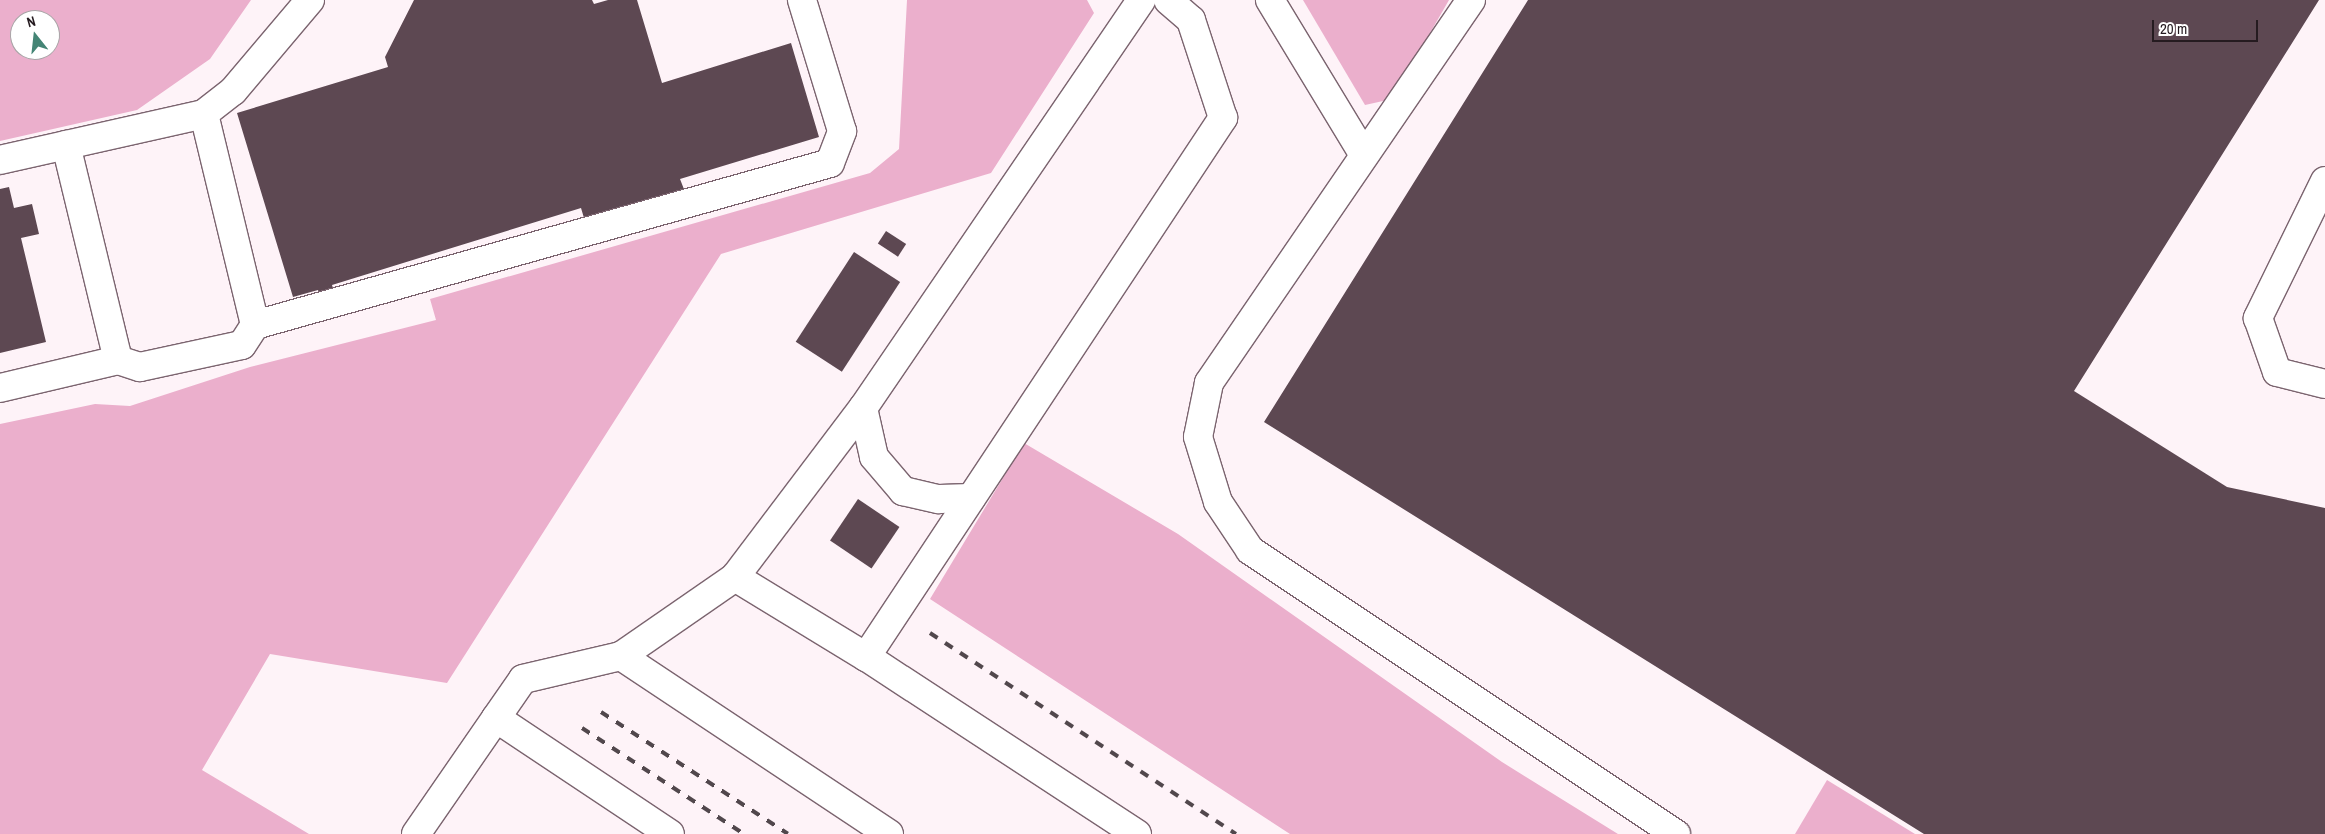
<!DOCTYPE html>
<html>
<head>
<meta charset="utf-8">
<style>
  body { margin:0 }
  #map { position:relative; width:2325px; height:834px; overflow:hidden; background:#fef3f8; font-family:"Archivo Narrow",sans-serif }
  div>[style] { position:absolute }
  .green>* { inset:0; background:#ebafcc }
  .building>* { inset:0; background:#5d4852; transform-origin:0 0 }
  .roads { filter:drop-shadow(1px 0 #7b646f) drop-shadow(-1px 0 #7b646f) drop-shadow(0 1px #7b646f) drop-shadow(0 -1px #7b646f) }
  .minor>* { height:28px; margin:-14px; padding:0 14px; transform-origin:14px; border-radius:14px; background:#fff }
  .rail>* { height:4px; margin-top:-2px; transform-origin:0; background:repeating-linear-gradient(90deg,#51474c 0 9px,transparent 0 18px) }
  span { translate:-50% -50%; white-space:nowrap; text-align:center; line-height:1.15; -webkit-text-stroke:5px #fff; paint-order:stroke }
  .north { position:absolute; left:10px; top:10px; width:50px; height:50px; box-sizing:border-box; background:#fff; border:1px solid #a8a4a6; border-radius:50%; rotate:344deg; font-size:14px; font-weight:700; line-height:20px; text-align:center; color:#251b20 }
  .north::after { content:''; display:block; margin:auto; width:18px; height:22px; background:#448575; clip-path:polygon(50% 0,100% 100%,50% 72%,0 100%) }
  .scale { position:absolute; left:2152px; top:20px; width:106px; height:22px; box-sizing:border-box; border:2px solid #251b20; border-top:0; padding-left:6px; font-size:15px; line-height:18px; white-space:nowrap; color:#251b20; -webkit-text-stroke:4px #fff; paint-order:stroke }
</style>
</head>
<body>
<div id="map">
  <div class="green">
    <div style="clip-path:polygon(evenodd,0 0,251px 0,210px 59px,137px 110px,0 141px,0 0,20px 20px,50px 20px,50px 50px,20px 50px,20px 20px)"></div>
    <div style="clip-path:polygon(907px 0,1087px 0,1094px 13px,991px 173px,721px 254px,447px 683px,270px 654px,202px 770px,309px 834px,0 834px,0 424px,95px 404px,130px 406px,250px 367px,436px 320px,430px 299px,870px 173px,899px 149px)"></div>
    <div style="clip-path:polygon(1303px 0,1449px 0,1392px 99px,1365px 105px)"></div>
    <div style="clip-path:polygon(1024px 443px,1178px 534px,1502px 762px,1618px 834px,1290px 834px,930px 599px)"></div>
    <div style="clip-path:polygon(1827px 780px,1915px 834px,1795px 834px)"></div>
  </div>
  <div class="building">
    <div style="clip-path:polygon(414px 0,592px 0,594px 4px,608px 0,637px 0,662px 83px,791px 43px,819px 137px,680px 179px,687px 197px,587px 228px,581px 208px,332px 285px,335px 295px,321px 299px,318px 290px,293px 297px,237px 113px,388px 67px,385px 57px)"></div>
    <div style="clip-path:polygon(1528px 0,2319px 0,2074px 391px,2227px 487px,2325px 508px,2325px 834px,1924px 834px,1264px 422px)"></div>
    <div style="clip-path:polygon(9px 187px,14px 208px,32px 204px,39px 234px,21px 238px,46px 342px,0 353px,0 189px)"></div>
    <div style="left:886px;top:231px;width:24px;height:15px;rotate:33deg"></div>
    <div style="left:854px;top:252px;width:55px;height:107px;rotate:33deg"></div>
    <div style="left:858px;top:499px;width:50px;height:50px;rotate:34deg"></div>
  </div>
  <div class="roads">
    <div class="minor">
      <div style="left:310px;top:0;width:119px;rotate:130.2deg"></div>
      <div style="left:233px;top:91px;width:37px;rotate:142deg"></div>
      <div style="left:204px;top:114px;width:217px;rotate:76.4deg"></div>
      <div style="left:255px;top:325px;width:597px;rotate:-15.73deg"></div>
      <div style="left:830px;top:163px;width:34px;rotate:-69deg"></div>
      <div style="left:842px;top:131px;width:137px;rotate:-107deg"></div>
      <div style="left:1270px;top:0;width:181px;rotate:58.8deg"></div>
      <div style="left:1471px;top:0;width:464px;rotate:124.4deg"></div>
      <div style="left:1209px;top:383px;width:55px;rotate:101.5deg"></div>
      <div style="left:1198px;top:437px;width:68px;rotate:72.9deg"></div>
      <div style="left:1218px;top:502px;width:58px;rotate:56.3deg"></div>
      <div style="left:1250px;top:550px;width:512px;rotate:33.69deg"></div>
      <div style="left:66px;top:145px;width:221px;rotate:76.4deg"></div>
      <div style="left:0;top:160px;width:209px;rotate:-12.7deg"></div>
      <div style="left:2325px;top:181px;width:153px;rotate:116.1deg"></div>
      <div style="left:2258px;top:318px;width:57px;rotate:70.6deg"></div>
      <div style="left:2277px;top:372px;width:49px;rotate:14deg"></div>
      <div style="left:0;top:388px;width:121px;rotate:-13.3deg"></div>
      <div style="left:118px;top:360px;width:23px;rotate:18deg"></div>
      <div style="left:140px;top:367px;width:104px;rotate:-12.2deg"></div>
      <div style="left:242px;top:345px;width:24px;rotate:-57deg"></div>
      <div style="left:863px;top:408px;width:50px;rotate:77.3deg"></div>
      <div style="left:874px;top:457px;width:45px;rotate:49.5deg"></div>
      <div style="left:903px;top:491px;width:37px;rotate:13deg"></div>
      <div style="left:939px;top:499px;width:32px;rotate:-2deg"></div>
      <div style="left:735px;top:577px;width:153px;rotate:31.4deg"></div>
      <div style="left:496px;top:718px;width:47px;rotate:-55.3deg"></div>
      <div style="left:523px;top:679px;width:101px;rotate:-13.2deg"></div>
      <div style="left:416px;top:834px;width:141px;rotate:-55.4deg"></div>
      <div style="left:496px;top:718px;width:209px;rotate:33.7deg"></div>
      <div style="left:889px;top:834px;width:322px;rotate:-146.4deg"></div>
      <div style="left:621px;top:656px;width:139px;rotate:-34.7deg"></div>
      <div style="left:735px;top:577px;width:212px;rotate:-52.9deg"></div>
      <div style="left:863px;top:408px;width:494px;rotate:-55.7deg"></div>
      <div style="left:1137px;top:834px;width:324px;rotate:-146.8deg"></div>
      <div style="left:866px;top:657px;width:647px;rotate:-56.48deg"></div>
      <div style="left:1223px;top:118px;width:103px;rotate:-108.1deg"></div>
      <div style="left:1191px;top:20px;width:30px;rotate:-139deg"></div>
    </div>
  </div>
  <div class="rail">
    <div style="left:930px;top:633px;width:366px;rotate:33.3deg"></div>
    <div style="left:601px;top:712px;width:223px;rotate:33.1deg"></div>
    <div style="left:582px;top:728px;width:194px;rotate:33.2deg"></div>
  </div>
  <div class="north">N</div>
  <div class="scale">20 m</div>
</div>
</body>
</html>
